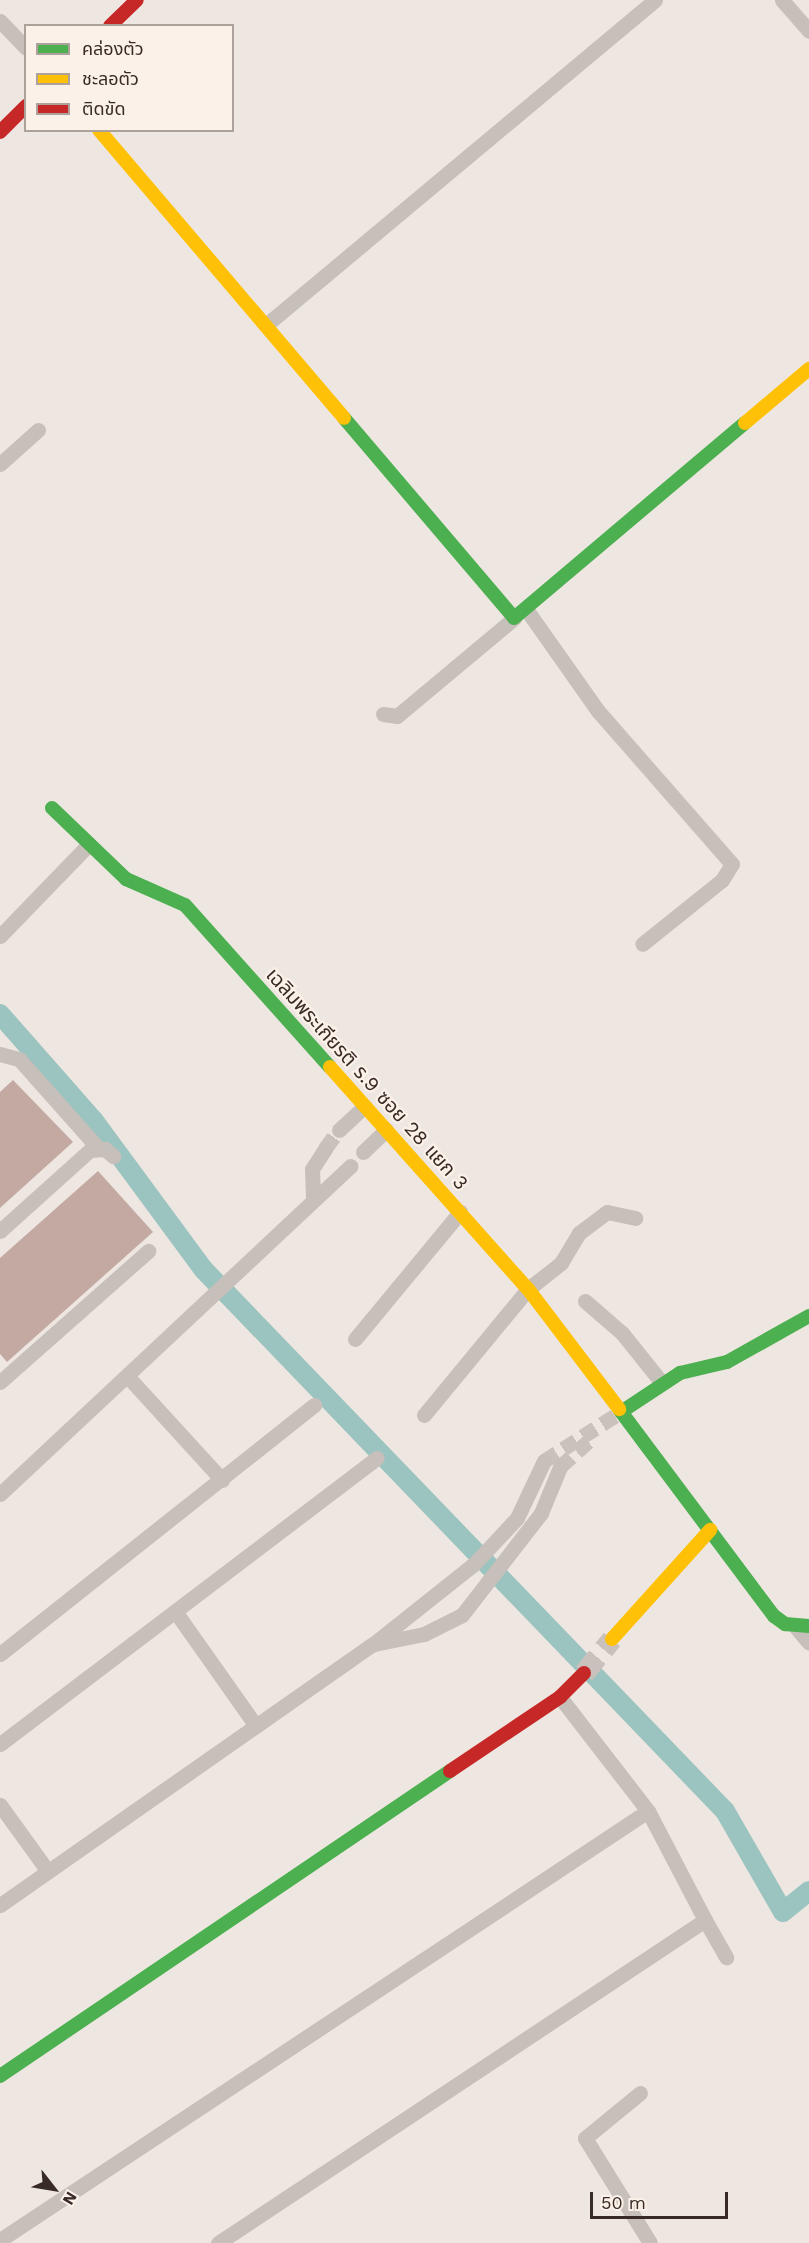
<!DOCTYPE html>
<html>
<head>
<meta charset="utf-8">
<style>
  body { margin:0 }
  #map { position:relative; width:809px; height:2243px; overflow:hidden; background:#eee7e1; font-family:"Work Sans","Noto Sans Thai",sans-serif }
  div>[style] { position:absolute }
  .canal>* { height:20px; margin:-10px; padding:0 10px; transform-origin:10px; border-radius:10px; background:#9bc3bf }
  .building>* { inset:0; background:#c3a9a1 }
  .street-tunnel>* { height:15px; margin-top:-7.5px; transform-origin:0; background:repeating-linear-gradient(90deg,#cac1bc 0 15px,transparent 0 23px) }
  .secondary-tunnel>* { height:21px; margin-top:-10.5px; transform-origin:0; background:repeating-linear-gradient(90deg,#cac1bc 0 21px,transparent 0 31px) }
  .street>* { height:15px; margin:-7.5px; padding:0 7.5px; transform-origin:7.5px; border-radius:7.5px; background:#c7bfba }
  .fast>* { height:14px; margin:-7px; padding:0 7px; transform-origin:7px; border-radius:7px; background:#4caf50 }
  .slow>* { height:14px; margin:-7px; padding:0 7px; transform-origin:7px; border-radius:7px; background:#ffc107 }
  .jam>* { height:14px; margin:-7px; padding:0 7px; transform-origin:7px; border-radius:7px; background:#c62828 }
  span { translate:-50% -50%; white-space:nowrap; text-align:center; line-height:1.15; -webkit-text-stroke:4.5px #fbf1e8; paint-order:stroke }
  .street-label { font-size:20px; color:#382b27 }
  .legend { position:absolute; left:24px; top:24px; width:210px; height:108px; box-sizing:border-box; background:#fbf1e8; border:2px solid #ada29b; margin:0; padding:8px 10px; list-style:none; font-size:18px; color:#382b27 }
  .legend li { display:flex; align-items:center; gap:12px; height:30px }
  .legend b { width:30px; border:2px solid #ada29b }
  .north { position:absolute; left:24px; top:2159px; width:60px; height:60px; -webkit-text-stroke:4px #fbf1e8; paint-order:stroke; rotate:121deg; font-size:16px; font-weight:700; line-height:24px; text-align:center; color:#382b27 }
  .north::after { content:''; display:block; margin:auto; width:21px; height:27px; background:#382b27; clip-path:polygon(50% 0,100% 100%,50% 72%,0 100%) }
  .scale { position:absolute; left:590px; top:2192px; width:138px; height:27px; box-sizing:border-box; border:3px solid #382b27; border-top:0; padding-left:8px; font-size:18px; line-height:21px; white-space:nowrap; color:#382b27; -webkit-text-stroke:4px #fbf1e8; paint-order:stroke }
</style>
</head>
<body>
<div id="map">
  <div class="canal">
    <div style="left:0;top:1014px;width:142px;rotate:48.7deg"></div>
    <div style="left:94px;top:1121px;width:185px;rotate:53.6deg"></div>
    <div style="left:204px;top:1270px;width:751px;rotate:46.08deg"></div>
    <div style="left:725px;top:1811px;width:116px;rotate:60.1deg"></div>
    <div style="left:783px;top:1912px;width:33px;rotate:-39deg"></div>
  </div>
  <div class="building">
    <div style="clip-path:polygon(13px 1080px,73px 1142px,0 1208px,0 1092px)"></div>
    <div style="clip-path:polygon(98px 1171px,153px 1232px,7px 1362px,0 1354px,0 1258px)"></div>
  </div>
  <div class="street-tunnel">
    <div style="left:325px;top:1149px;width:24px;rotate:-54deg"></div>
    <div style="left:544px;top:1461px;width:91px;rotate:-32.5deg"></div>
    <div style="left:560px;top:1467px;width:43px;rotate:-42.2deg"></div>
  </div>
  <div class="secondary-tunnel">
    <div style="left:584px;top:1673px;width:44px;rotate:-50.5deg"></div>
  </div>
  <div class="street">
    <div style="left:782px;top:0;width:41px;rotate:48.9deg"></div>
    <div style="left:0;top:21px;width:37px;rotate:46deg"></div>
    <div style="left:266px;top:325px;width:507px;rotate:-39.88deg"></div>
    <div style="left:0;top:464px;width:51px;rotate:-41.8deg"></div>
    <div style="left:526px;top:609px;width:125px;rotate:54.8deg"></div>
    <div style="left:598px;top:711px;width:203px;rotate:48.8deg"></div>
    <div style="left:732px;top:864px;width:19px;rotate:122deg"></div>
    <div style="left:722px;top:880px;width:102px;rotate:141.3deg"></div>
    <div style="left:383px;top:714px;width:14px;rotate:8deg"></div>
    <div style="left:397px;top:716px;width:153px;rotate:-39.9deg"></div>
    <div style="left:0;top:936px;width:128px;rotate:-45.9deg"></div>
    <div style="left:0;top:1054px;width:20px;rotate:15deg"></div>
    <div style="left:19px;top:1059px;width:119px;rotate:48.4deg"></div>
    <div style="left:339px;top:1130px;width:35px;rotate:-43deg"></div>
    <div style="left:363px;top:1152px;width:32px;rotate:-44deg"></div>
    <div style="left:313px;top:1197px;width:28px;rotate:-92deg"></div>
    <div style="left:312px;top:1169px;width:24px;rotate:-57deg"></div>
    <div style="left:0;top:1231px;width:121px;rotate:-42deg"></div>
    <div style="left:90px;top:1150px;width:15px;rotate:-4deg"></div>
    <div style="left:105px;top:1149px;width:11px;rotate:41deg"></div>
    <div style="left:585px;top:1301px;width:49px;rotate:40.9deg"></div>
    <div style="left:622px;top:1333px;width:64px;rotate:51.3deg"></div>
    <div style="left:355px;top:1339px;width:165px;rotate:-50.4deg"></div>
    <div style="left:129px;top:1378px;width:138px;rotate:47.6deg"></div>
    <div style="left:0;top:1382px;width:198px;rotate:-41.5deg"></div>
    <div style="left:424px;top:1415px;width:163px;rotate:-50.5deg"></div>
    <div style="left:528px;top:1289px;width:42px;rotate:-38.2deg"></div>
    <div style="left:561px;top:1263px;width:35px;rotate:-59deg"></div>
    <div style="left:579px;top:1233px;width:35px;rotate:-37deg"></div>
    <div style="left:607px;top:1212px;width:29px;rotate:12deg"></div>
    <div style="left:0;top:1494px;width:480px;rotate:-43.1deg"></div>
    <div style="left:177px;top:1614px;width:137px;rotate:54.8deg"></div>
    <div style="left:794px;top:1625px;width:23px;rotate:50deg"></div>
    <div style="left:374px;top:1644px;width:51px;rotate:-11.3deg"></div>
    <div style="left:424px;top:1634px;width:42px;rotate:-26.6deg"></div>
    <div style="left:462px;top:1615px;width:129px;rotate:-52.2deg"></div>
    <div style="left:541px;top:1513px;width:50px;rotate:-67.6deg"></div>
    <div style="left:0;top:1654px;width:401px;rotate:-38.4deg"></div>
    <div style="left:0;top:1744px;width:473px;rotate:-37.2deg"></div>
    <div style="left:0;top:1805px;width:80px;rotate:54.1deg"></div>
    <div style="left:0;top:1905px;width:454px;rotate:-35deg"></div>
    <div style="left:372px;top:1645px;width:130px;rotate:-38.5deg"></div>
    <div style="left:474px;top:1564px;width:63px;rotate:-46.9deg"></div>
    <div style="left:517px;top:1518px;width:63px;rotate:-64.7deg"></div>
    <div style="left:705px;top:1920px;width:43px;rotate:60.4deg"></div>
    <div style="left:640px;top:2093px;width:71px;rotate:140.7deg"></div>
    <div style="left:585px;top:2138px;width:123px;rotate:58.2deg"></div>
    <div style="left:0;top:2240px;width:777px;rotate:-33.51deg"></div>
    <div style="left:218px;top:2243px;width:584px;rotate:-33.55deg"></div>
    <div style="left:705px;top:1920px;width:123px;rotate:-117.6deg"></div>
    <div style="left:648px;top:1811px;width:144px;rotate:-127.7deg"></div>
  </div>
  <div class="fast">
    <div style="left:344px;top:418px;width:262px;rotate:49.6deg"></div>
    <div style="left:514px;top:618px;width:302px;rotate:-40.2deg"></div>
    <div style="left:52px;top:808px;width:103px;rotate:43.8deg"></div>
    <div style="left:126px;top:879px;width:64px;rotate:23.8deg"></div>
    <div style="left:185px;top:905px;width:217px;rotate:48.2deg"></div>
    <div style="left:619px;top:1409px;width:259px;rotate:53.2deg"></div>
    <div style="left:774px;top:1616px;width:14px;rotate:36deg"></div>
    <div style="left:785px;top:1624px;width:24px;rotate:5deg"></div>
    <div style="left:621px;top:1412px;width:71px;rotate:-33.5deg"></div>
    <div style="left:680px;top:1373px;width:48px;rotate:-13.2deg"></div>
    <div style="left:727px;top:1362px;width:94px;rotate:-29.3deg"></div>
    <div style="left:0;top:2076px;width:544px;rotate:-34.13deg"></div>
  </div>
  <div class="slow">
    <div style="left:99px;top:130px;width:378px;rotate:49.6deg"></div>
    <div style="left:745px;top:423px;width:84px;rotate:-40.2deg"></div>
    <div style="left:330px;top:1067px;width:297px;rotate:48.3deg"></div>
    <div style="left:528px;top:1289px;width:151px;rotate:52.8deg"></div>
    <div style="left:612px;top:1639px;width:147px;rotate:-48deg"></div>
  </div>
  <div class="jam">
    <div style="left:110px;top:26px;width:37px;rotate:-44deg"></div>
    <div style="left:0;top:132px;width:37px;rotate:-45deg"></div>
    <div style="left:450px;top:1771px;width:133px;rotate:-33.9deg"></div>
    <div style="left:560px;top:1697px;width:34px;rotate:-45deg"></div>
  </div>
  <div class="street-label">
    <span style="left:367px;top:1079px;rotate:48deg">เฉลิมพระเกียรติ ร.9 ซอย 28 แยก 3</span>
  </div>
  <ul class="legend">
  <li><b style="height:8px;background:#4caf50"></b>คล่องตัว</li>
  <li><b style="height:8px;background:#ffc107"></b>ชะลอตัว</li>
  <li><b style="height:8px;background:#c62828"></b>ติดขัด</li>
  </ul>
  <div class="north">N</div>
  <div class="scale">50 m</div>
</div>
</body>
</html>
